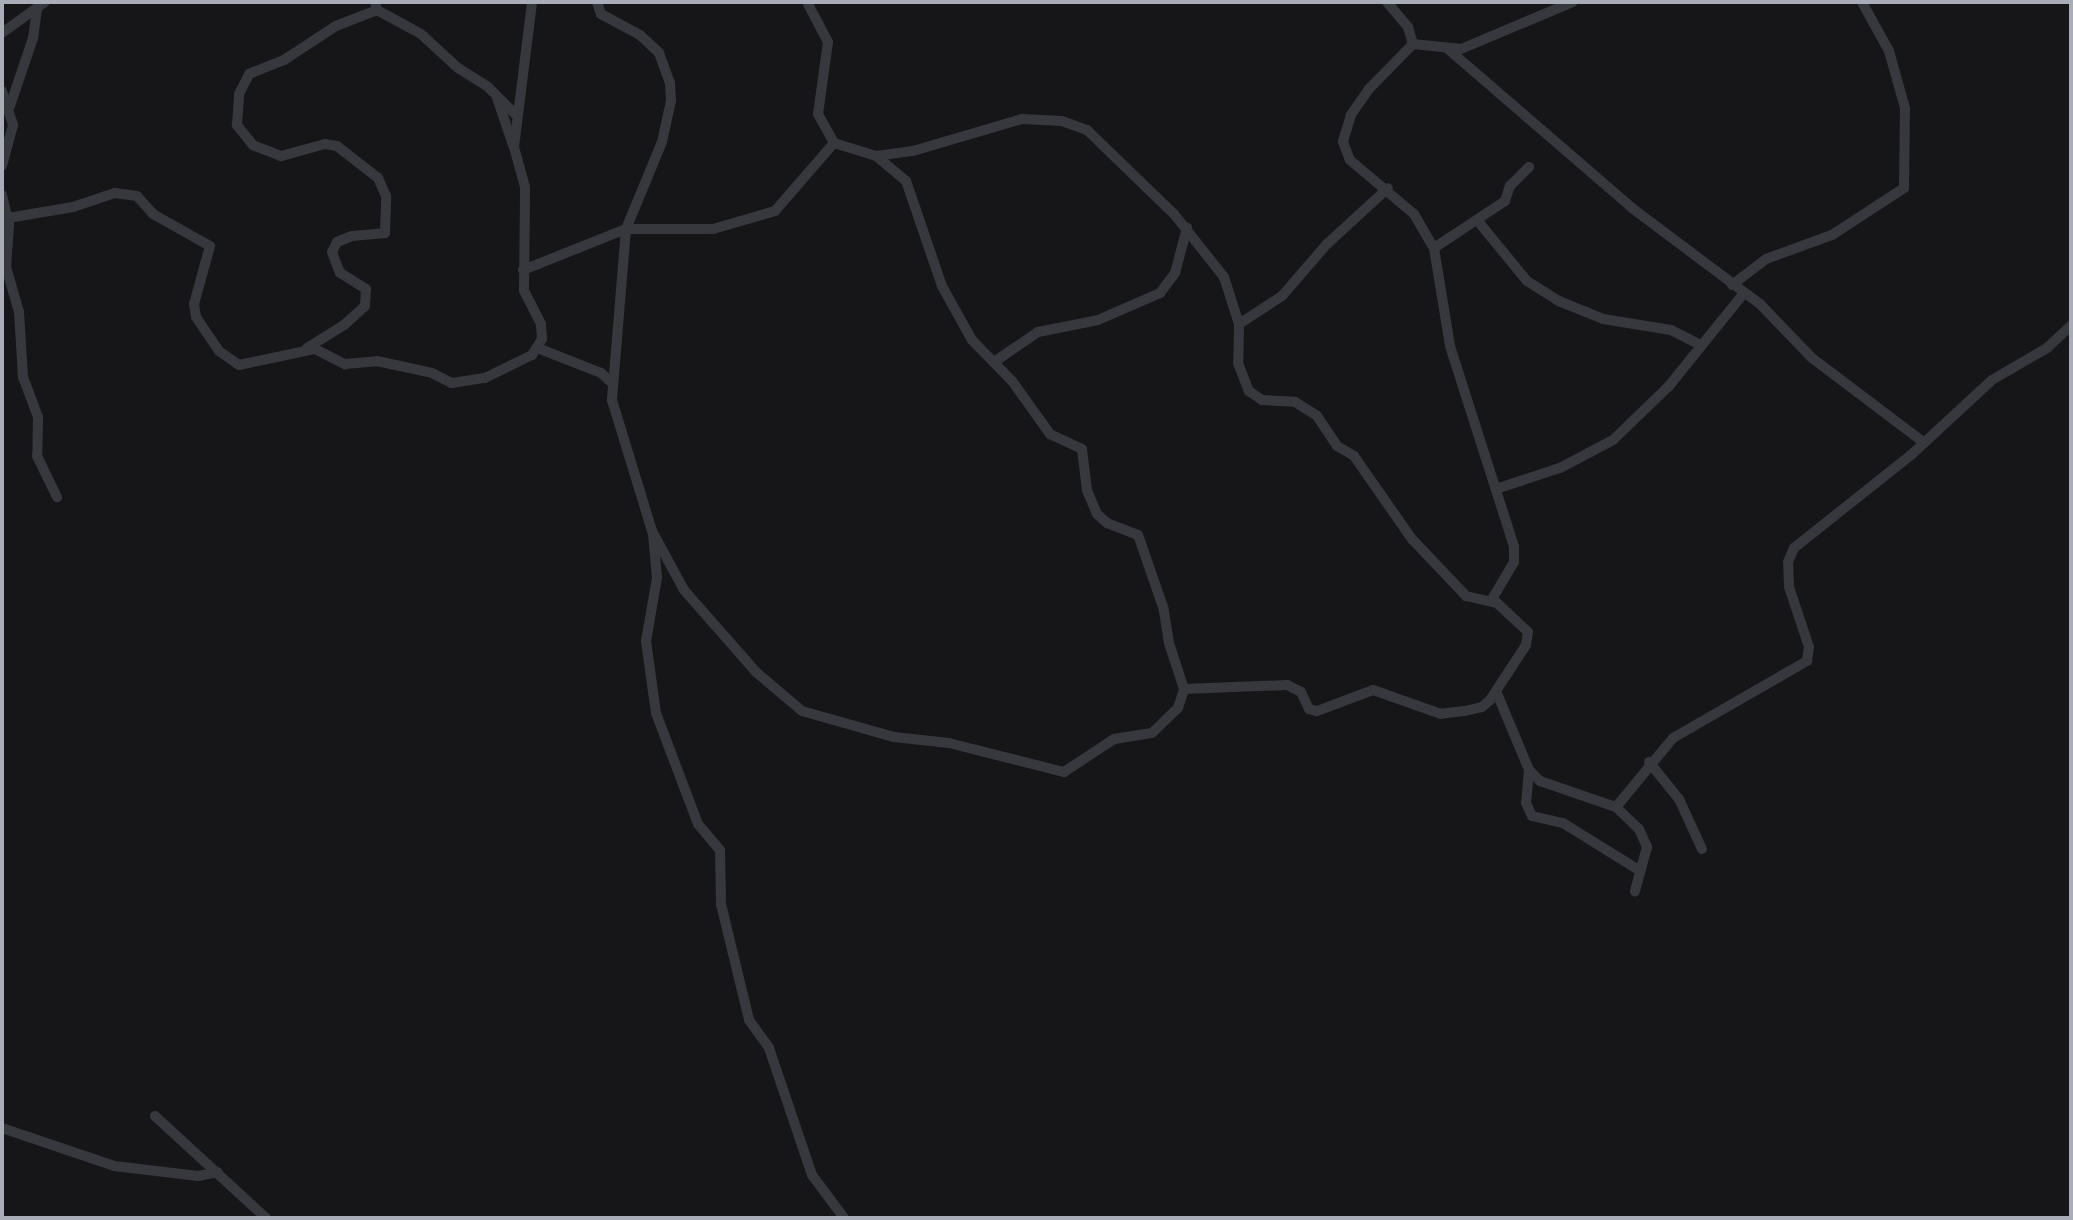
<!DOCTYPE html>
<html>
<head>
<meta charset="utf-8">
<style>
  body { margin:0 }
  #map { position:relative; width:2073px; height:1220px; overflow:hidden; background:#161618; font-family:Ubuntu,sans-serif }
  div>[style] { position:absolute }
  .minor>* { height:10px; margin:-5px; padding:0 5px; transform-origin:5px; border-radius:5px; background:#37383d }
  span { translate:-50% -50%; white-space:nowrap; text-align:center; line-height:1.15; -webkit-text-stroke:7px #111113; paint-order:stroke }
  .frame { position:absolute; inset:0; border:4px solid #a8adb8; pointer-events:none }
</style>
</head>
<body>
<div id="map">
  <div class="minor">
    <div style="left:375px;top:2px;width:8px;rotate:76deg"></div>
    <div style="left:377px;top:10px;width:50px;rotate:28.6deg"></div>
    <div style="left:421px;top:34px;width:50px;rotate:42.6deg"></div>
    <div style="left:458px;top:68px;width:34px;rotate:32deg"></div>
    <div style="left:487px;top:86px;width:41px;rotate:45deg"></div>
    <div style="left:597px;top:2px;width:13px;rotate:72deg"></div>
    <div style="left:601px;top:14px;width:44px;rotate:28.3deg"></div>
    <div style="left:640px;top:35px;width:26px;rotate:43deg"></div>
    <div style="left:659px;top:53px;width:32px;rotate:70deg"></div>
    <div style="left:670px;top:83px;width:18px;rotate:87deg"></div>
    <div style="left:671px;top:101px;width:42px;rotate:102.4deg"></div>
    <div style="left:662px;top:142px;width:94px;rotate:112.5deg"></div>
    <div style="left:626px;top:229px;width:172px;rotate:94.7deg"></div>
    <div style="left:612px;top:400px;width:137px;rotate:73deg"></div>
    <div style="left:652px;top:531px;width:67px;rotate:61.5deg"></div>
    <div style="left:684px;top:590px;width:109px;rotate:48.7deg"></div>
    <div style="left:756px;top:672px;width:60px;rotate:40.3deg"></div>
    <div style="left:802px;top:711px;width:96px;rotate:15.8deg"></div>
    <div style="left:894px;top:737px;width:55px;rotate:6.2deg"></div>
    <div style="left:949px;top:743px;width:119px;rotate:14.2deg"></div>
    <div style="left:1064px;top:772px;width:60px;rotate:-33.4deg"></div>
    <div style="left:1114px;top:739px;width:38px;rotate:-9deg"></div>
    <div style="left:1152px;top:733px;width:36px;rotate:-44deg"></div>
    <div style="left:1178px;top:708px;width:20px;rotate:-72deg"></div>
    <div style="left:1184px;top:689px;width:48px;rotate:-108.1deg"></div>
    <div style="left:1169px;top:643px;width:36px;rotate:-99deg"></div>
    <div style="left:1163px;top:607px;width:76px;rotate:-109.1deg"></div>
    <div style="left:1138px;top:535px;width:33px;rotate:-159deg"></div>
    <div style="left:1107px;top:523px;width:13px;rotate:-138deg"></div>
    <div style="left:1097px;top:514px;width:26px;rotate:-113deg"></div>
    <div style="left:1087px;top:490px;width:41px;rotate:-97deg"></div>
    <div style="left:1082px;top:449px;width:35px;rotate:-155deg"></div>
    <div style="left:1050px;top:434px;width:65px;rotate:-125.6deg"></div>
    <div style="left:1012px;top:381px;width:57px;rotate:-134.3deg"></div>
    <div style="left:972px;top:340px;width:62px;rotate:-119.1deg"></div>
    <div style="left:942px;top:286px;width:111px;rotate:-108.9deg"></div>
    <div style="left:906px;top:181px;width:39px;rotate:-140deg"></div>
    <div style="left:807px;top:2px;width:45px;rotate:62.3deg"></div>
    <div style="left:828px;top:42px;width:73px;rotate:97.9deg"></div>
    <div style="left:818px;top:114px;width:33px;rotate:61deg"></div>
    <div style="left:834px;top:143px;width:44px;rotate:17.2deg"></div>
    <div style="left:876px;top:156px;width:37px;rotate:-8deg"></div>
    <div style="left:913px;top:151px;width:114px;rotate:-16.4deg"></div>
    <div style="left:1022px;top:119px;width:40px;rotate:2.9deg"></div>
    <div style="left:1062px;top:121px;width:27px;rotate:20deg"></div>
    <div style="left:1087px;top:130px;width:121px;rotate:44deg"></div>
    <div style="left:1174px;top:214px;width:80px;rotate:51.6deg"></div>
    <div style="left:1224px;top:277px;width:49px;rotate:72.3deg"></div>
    <div style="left:1239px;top:324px;width:39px;rotate:91deg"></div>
    <div style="left:1238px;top:363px;width:30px;rotate:69deg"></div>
    <div style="left:1249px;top:391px;width:16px;rotate:35deg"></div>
    <div style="left:1262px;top:400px;width:33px;rotate:3deg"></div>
    <div style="left:1295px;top:402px;width:26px;rotate:32deg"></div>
    <div style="left:1317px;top:416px;width:36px;rotate:56deg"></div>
    <div style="left:1337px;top:446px;width:20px;rotate:30deg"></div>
    <div style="left:1354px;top:456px;width:101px;rotate:55.1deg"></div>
    <div style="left:1412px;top:539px;width:79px;rotate:46.5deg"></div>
    <div style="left:1466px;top:596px;width:32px;rotate:13deg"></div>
    <div style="left:1497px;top:603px;width:42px;rotate:43.1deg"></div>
    <div style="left:1528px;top:632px;width:13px;rotate:99deg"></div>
    <div style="left:1526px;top:645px;width:66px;rotate:123.2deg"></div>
    <div style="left:1490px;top:700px;width:11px;rotate:139deg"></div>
    <div style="left:1482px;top:707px;width:18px;rotate:167deg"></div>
    <div style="left:1464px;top:711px;width:23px;rotate:173deg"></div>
    <div style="left:1441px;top:714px;width:72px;rotate:-160.6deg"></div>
    <div style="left:1373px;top:690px;width:60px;rotate:159.4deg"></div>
    <div style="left:1317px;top:711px;width:8px;rotate:-166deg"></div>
    <div style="left:1309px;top:709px;width:19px;rotate:-115deg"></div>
    <div style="left:1301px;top:692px;width:16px;rotate:-153deg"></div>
    <div style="left:1287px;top:685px;width:103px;rotate:177.8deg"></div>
    <div style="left:1387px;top:2px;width:33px;rotate:50deg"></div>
    <div style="left:1408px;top:27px;width:18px;rotate:74deg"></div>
    <div style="left:1413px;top:44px;width:63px;rotate:134.4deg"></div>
    <div style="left:1369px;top:89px;width:32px;rotate:125deg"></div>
    <div style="left:1351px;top:115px;width:28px;rotate:107deg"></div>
    <div style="left:1343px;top:142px;width:19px;rotate:69deg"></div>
    <div style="left:1350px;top:160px;width:84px;rotate:40.2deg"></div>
    <div style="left:1414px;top:214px;width:39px;rotate:60deg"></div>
    <div style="left:1434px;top:248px;width:99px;rotate:80.7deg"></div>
    <div style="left:1450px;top:346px;width:211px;rotate:72.3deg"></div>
    <div style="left:1514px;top:547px;width:15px;rotate:90deg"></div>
    <div style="left:1514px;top:562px;width:45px;rotate:120.5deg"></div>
    <div style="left:2px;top:33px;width:53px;rotate:-35.8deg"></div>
    <div style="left:1413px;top:44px;width:48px;rotate:5.9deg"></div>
    <div style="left:1461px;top:49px;width:121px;rotate:-22.8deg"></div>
    <div style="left:1448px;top:49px;width:243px;rotate:40.8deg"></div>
    <div style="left:1632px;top:208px;width:160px;rotate:36.9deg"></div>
    <div style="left:1760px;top:304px;width:75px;rotate:46.1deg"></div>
    <div style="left:1812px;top:358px;width:139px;rotate:37.1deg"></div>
    <div style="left:2px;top:91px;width:36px;rotate:72deg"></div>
    <div style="left:13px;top:125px;width:42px;rotate:105deg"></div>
    <div style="left:496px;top:95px;width:53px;rotate:71.2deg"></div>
    <div style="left:10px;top:106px;width:72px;rotate:-71.3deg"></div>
    <div style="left:33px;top:38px;width:30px;rotate:-82deg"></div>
    <div style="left:2px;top:195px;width:31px;rotate:77deg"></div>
    <div style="left:9px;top:225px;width:42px;rotate:94.1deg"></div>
    <div style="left:6px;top:267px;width:47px;rotate:73.9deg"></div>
    <div style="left:19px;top:312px;width:65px;rotate:86.5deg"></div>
    <div style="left:23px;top:377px;width:43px;rotate:69.4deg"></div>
    <div style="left:38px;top:417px;width:39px;rotate:91deg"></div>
    <div style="left:37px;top:456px;width:46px;rotate:64deg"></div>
    <div style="left:8px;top:218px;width:66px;rotate:-9.6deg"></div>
    <div style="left:73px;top:207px;width:44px;rotate:-18.4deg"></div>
    <div style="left:115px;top:193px;width:22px;rotate:8deg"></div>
    <div style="left:137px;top:196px;width:24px;rotate:48deg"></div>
    <div style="left:153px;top:214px;width:65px;rotate:29.3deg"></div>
    <div style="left:210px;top:246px;width:60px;rotate:105.4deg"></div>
    <div style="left:194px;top:304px;width:13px;rotate:81deg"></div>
    <div style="left:196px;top:317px;width:41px;rotate:55.9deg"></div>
    <div style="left:219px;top:351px;width:24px;rotate:35deg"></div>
    <div style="left:239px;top:365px;width:78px;rotate:-11.9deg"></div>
    <div style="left:315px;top:349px;width:34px;rotate:27deg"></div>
    <div style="left:345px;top:364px;width:32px;rotate:-5deg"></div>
    <div style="left:377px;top:361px;width:56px;rotate:12.3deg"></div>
    <div style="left:432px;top:373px;width:22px;rotate:27deg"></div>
    <div style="left:452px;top:383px;width:33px;rotate:-9deg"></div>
    <div style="left:485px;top:378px;width:52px;rotate:-26.1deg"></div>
    <div style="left:532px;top:355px;width:19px;rotate:-58deg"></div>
    <div style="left:542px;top:339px;width:15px;rotate:-94deg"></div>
    <div style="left:541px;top:324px;width:38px;rotate:-117deg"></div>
    <div style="left:524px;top:290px;width:103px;rotate:-89.4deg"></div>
    <div style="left:525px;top:187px;width:41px;rotate:-105.4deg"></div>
    <div style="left:514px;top:147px;width:146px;rotate:-82.9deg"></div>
    <div style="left:1477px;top:220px;width:79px;rotate:50.7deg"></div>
    <div style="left:1527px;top:281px;width:38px;rotate:32deg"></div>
    <div style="left:1559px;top:301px;width:48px;rotate:22.2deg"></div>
    <div style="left:1603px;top:319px;width:69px;rotate:9.2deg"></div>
    <div style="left:1671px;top:330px;width:31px;rotate:27deg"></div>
    <div style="left:1434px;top:248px;width:85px;rotate:-33.5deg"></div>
    <div style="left:1505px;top:201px;width:16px;rotate:-72deg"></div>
    <div style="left:1510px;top:186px;width:27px;rotate:-45deg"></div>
    <div style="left:523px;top:270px;width:111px;rotate:-21.7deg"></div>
    <div style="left:626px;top:229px;width:87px"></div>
    <div style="left:713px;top:229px;width:65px;rotate:-16.2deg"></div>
    <div style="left:775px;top:211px;width:90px;rotate:-49.1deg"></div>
    <div style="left:1732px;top:285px;width:43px;rotate:-37.4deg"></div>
    <div style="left:1766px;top:259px;width:70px;rotate:-20deg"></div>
    <div style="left:1832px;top:235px;width:86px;rotate:-33.1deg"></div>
    <div style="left:1904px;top:188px;width:80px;rotate:-89.3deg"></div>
    <div style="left:1905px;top:108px;width:59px;rotate:-105.7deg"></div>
    <div style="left:1889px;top:51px;width:56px;rotate:-118.9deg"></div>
    <div style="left:1239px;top:324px;width:51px;rotate:-33.1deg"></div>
    <div style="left:1282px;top:296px;width:67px;rotate:-49.2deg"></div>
    <div style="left:1326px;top:245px;width:84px;rotate:-42.6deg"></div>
    <div style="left:307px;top:348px;width:44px;rotate:-31.9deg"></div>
    <div style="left:344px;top:325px;width:28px;rotate:-42deg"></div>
    <div style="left:365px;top:306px;width:17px;rotate:-87deg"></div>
    <div style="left:366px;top:289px;width:31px;rotate:-148deg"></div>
    <div style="left:340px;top:273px;width:22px;rotate:-111deg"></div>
    <div style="left:332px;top:252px;width:11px;rotate:-63deg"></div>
    <div style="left:337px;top:242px;width:16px;rotate:-22deg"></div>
    <div style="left:352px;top:236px;width:33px;rotate:-5deg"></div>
    <div style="left:385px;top:233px;width:37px;rotate:-88deg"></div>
    <div style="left:386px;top:196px;width:20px;rotate:-114deg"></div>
    <div style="left:378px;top:178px;width:52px;rotate:-142deg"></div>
    <div style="left:337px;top:146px;width:12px;rotate:-171deg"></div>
    <div style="left:325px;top:144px;width:46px;rotate:164.7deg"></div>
    <div style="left:281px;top:156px;width:30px;rotate:-159deg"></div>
    <div style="left:253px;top:145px;width:26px;rotate:-129deg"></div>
    <div style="left:237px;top:125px;width:31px;rotate:-86deg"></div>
    <div style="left:239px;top:94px;width:22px;rotate:-63deg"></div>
    <div style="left:249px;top:74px;width:38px;rotate:-22deg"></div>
    <div style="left:284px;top:60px;width:62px;rotate:-33.2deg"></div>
    <div style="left:336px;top:26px;width:44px;rotate:-21.3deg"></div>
    <div style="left:540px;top:349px;width:66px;rotate:21.5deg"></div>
    <div style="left:601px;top:373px;width:15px;rotate:42deg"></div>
    <div style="left:994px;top:362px;width:53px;rotate:-34.3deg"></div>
    <div style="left:1038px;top:332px;width:61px;rotate:-11.3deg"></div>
    <div style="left:1098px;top:320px;width:68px;rotate:-23.5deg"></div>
    <div style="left:1160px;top:293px;width:25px;rotate:-53deg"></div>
    <div style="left:1175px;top:273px;width:47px;rotate:-75.1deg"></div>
    <div style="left:1496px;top:489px;width:67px;rotate:-18.2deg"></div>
    <div style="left:1560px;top:468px;width:60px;rotate:-27.8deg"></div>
    <div style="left:1613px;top:440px;width:78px;rotate:-44deg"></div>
    <div style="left:1669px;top:386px;width:119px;rotate:-51.1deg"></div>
    <div style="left:653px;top:534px;width:44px;rotate:84.8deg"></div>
    <div style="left:657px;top:578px;width:64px;rotate:99.9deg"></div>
    <div style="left:646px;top:641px;width:73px;rotate:82.1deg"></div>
    <div style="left:656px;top:713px;width:119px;rotate:69.3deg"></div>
    <div style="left:698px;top:824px;width:34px;rotate:50deg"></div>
    <div style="left:720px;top:850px;width:54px;rotate:88.9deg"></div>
    <div style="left:721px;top:904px;width:119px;rotate:76.4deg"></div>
    <div style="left:749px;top:1020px;width:34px;rotate:54deg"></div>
    <div style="left:769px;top:1048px;width:134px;rotate:71.3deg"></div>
    <div style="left:812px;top:1175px;width:54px;rotate:53.3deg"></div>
    <div style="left:1496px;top:691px;width:86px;rotate:67.3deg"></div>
    <div style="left:1529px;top:770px;width:16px;rotate:45deg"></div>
    <div style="left:1540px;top:781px;width:80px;rotate:18.9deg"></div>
    <div style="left:1616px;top:807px;width:32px;rotate:44deg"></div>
    <div style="left:1639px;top:829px;width:20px;rotate:66deg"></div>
    <div style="left:1647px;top:847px;width:46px;rotate:105.3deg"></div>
    <div style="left:1649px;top:762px;width:48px;rotate:51deg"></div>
    <div style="left:1679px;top:799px;width:55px;rotate:65.3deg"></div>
    <div style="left:1529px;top:770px;width:33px;rotate:95deg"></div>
    <div style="left:1526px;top:803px;width:14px;rotate:65deg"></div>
    <div style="left:1532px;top:816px;width:32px;rotate:13deg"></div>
    <div style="left:1563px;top:823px;width:91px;rotate:31.9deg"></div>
    <div style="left:1616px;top:807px;width:89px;rotate:-50.4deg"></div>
    <div style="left:1673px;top:738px;width:155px;rotate:-29.9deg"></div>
    <div style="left:1807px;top:661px;width:14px;rotate:-82deg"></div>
    <div style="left:1809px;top:647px;width:63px;rotate:-108.4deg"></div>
    <div style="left:1789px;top:587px;width:25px;rotate:-92deg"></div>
    <div style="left:1788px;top:562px;width:15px;rotate:-67deg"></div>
    <div style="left:1794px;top:548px;width:149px;rotate:-38.5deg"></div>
    <div style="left:1911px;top:455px;width:110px;rotate:-42.8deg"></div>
    <div style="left:1992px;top:380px;width:64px;rotate:-30.2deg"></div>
    <div style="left:2047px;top:348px;width:33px;rotate:-43deg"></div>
    <div style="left:155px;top:1116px;width:151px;rotate:42.6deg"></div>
    <div style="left:2px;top:1128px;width:118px;rotate:18.7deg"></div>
    <div style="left:114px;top:1166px;width:85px;rotate:6.8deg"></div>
    <div style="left:198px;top:1176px;width:20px;rotate:-11deg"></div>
  </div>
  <div class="frame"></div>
</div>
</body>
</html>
